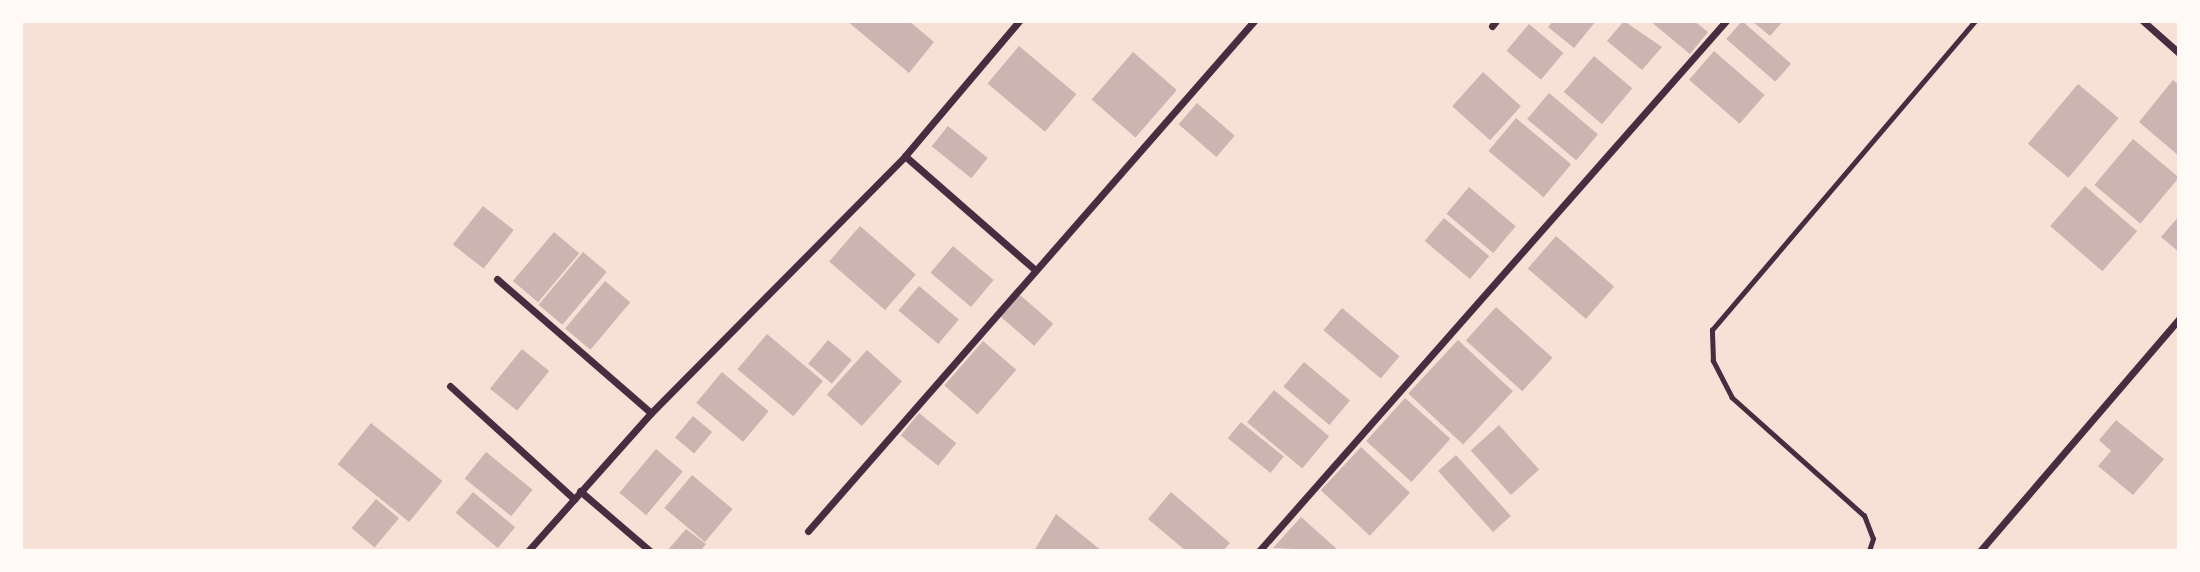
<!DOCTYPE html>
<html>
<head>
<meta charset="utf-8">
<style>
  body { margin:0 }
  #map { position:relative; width:2200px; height:572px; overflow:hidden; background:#f7e1d7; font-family:"Open Sans",sans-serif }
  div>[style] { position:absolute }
  .building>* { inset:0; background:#ccb4b1; transform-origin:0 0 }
  .path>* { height:4.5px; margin:-2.25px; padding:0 2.25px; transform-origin:2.25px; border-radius:2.25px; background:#4a2c40 }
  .minor>* { height:7px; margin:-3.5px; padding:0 3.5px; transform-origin:3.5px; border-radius:3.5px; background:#4a2c40 }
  span { translate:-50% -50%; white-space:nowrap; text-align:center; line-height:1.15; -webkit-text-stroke:6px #fffaf5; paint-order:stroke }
  .frame { position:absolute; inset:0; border:23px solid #fffaf5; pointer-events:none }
</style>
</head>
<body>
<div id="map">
  <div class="building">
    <div style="clip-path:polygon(847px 21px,909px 21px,934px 42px,909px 73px)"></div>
    <div style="clip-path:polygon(1553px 21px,1596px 21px,1574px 48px,1548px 27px)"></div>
    <div style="clip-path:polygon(1624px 21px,1662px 47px,1642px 70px,1607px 41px)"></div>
    <div style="clip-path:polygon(1650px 21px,1694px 21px,1708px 32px,1690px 54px)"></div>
    <div style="left:1742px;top:21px;width:65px;height:24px;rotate:41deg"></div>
    <div style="clip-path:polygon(1752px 21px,1783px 21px,1770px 36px)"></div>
    <div style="left:1529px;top:24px;width:45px;height:35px;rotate:40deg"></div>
    <div style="left:1019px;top:46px;width:75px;height:49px;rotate:40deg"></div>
    <div style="left:1714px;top:51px;width:67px;height:38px;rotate:41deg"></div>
    <div style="left:1133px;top:52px;width:58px;height:63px;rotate:41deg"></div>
    <div style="left:1594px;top:56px;width:50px;height:47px;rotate:40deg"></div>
    <div style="left:1483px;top:72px;width:51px;height:46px;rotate:42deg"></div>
    <div style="clip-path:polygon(2173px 80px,2179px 85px,2179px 156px,2139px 122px)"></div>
    <div style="left:2078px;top:84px;width:53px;height:78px;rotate:40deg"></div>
    <div style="left:1549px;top:93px;width:64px;height:34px;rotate:40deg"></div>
    <div style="left:1197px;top:103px;width:50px;height:28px;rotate:41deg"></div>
    <div style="left:1516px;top:118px;width:72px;height:43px;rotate:40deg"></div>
    <div style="left:948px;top:126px;width:51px;height:26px;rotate:39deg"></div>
    <div style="left:2133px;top:139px;width:60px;height:60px;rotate:40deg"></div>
    <div style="left:2085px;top:186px;width:69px;height:53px;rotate:41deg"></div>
    <div style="left:1469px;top:187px;width:61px;height:35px;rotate:40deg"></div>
    <div style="left:483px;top:206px;width:39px;height:49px;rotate:38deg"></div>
    <div style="clip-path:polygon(2179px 216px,2179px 252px,2161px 237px)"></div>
    <div style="left:1444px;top:218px;width:59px;height:30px;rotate:40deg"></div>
    <div style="left:860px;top:226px;width:74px;height:47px;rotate:41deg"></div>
    <div style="left:554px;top:232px;width:33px;height:64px;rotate:40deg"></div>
    <div style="left:1556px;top:236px;width:77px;height:43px;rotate:41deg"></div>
    <div style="left:953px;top:246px;width:53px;height:35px;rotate:40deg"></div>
    <div style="left:583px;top:252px;width:31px;height:69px;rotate:40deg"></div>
    <div style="left:605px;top:281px;width:33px;height:62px;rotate:40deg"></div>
    <div style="left:919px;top:286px;width:52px;height:32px;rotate:40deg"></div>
    <div style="left:1020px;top:295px;width:44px;height:29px;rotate:41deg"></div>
    <div style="left:1496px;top:307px;width:76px;height:45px;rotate:42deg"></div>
    <div style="left:1342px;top:308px;width:75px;height:29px;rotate:40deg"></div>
    <div style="left:767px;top:334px;width:73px;height:46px;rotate:40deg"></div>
    <div style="left:828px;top:340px;width:31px;height:31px;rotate:40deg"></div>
    <div style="left:1458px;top:340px;width:75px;height:73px;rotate:43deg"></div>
    <div style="left:983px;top:341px;width:44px;height:59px;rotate:41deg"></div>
    <div style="left:522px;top:349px;width:35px;height:51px;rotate:39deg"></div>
    <div style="left:867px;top:350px;width:47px;height:60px;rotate:42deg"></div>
    <div style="left:1304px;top:362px;width:60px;height:32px;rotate:40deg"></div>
    <div style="left:722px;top:372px;width:61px;height:40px;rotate:40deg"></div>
    <div style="left:1274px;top:390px;width:72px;height:42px;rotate:40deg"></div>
    <div style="left:1405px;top:398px;width:61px;height:58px;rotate:42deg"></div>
    <div style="left:919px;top:413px;width:48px;height:29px;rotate:39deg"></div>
    <div style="left:693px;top:416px;width:25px;height:28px;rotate:40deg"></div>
    <div style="clip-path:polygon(2116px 420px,2164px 459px,2133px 495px,2098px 466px,2111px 451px,2099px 440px)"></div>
    <div style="left:1241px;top:422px;width:55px;height:21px;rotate:39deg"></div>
    <div style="left:371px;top:423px;width:92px;height:53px;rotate:39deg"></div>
    <div style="left:1499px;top:425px;width:60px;height:38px;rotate:48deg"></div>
    <div style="left:1361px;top:447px;width:67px;height:59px;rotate:43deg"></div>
    <div style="left:656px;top:449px;width:35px;height:57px;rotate:40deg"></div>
    <div style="left:486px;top:452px;width:60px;height:34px;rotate:39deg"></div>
    <div style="left:1456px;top:455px;width:82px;height:24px;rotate:48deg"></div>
    <div style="left:692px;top:475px;width:53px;height:43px;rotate:40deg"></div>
    <div style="left:473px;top:492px;width:55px;height:27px;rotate:40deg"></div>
    <div style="clip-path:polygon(1171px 492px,1230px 543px,1223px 551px,1186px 551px,1148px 519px)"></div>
    <div style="left:376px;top:499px;width:30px;height:38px;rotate:40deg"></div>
    <div style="clip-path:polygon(1056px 514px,1102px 551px,1034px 551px)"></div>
    <div style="clip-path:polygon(1301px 517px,1339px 551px,1273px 548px)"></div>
    <div style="clip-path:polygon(686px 529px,706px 544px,700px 551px,667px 551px)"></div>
  </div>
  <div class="path">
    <div style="left:1869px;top:551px;width:13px;rotate:-72deg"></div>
    <div style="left:1873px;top:539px;width:25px;rotate:-111deg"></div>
    <div style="left:1864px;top:516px;width:177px;rotate:-138.2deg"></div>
    <div style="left:1732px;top:398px;width:42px;rotate:-117.2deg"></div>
    <div style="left:1713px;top:361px;width:31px;rotate:-92deg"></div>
    <div style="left:1712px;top:330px;width:406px;rotate:-49.6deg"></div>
  </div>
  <div class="minor">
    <div style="left:2143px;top:21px;width:48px;rotate:41.6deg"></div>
    <div style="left:1492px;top:26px;width:6px;rotate:-51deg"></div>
    <div style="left:905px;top:156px;width:173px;rotate:41.2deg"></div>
    <div style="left:497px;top:279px;width:204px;rotate:41deg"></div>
    <div style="left:450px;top:386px;width:168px;rotate:42.3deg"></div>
    <div style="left:580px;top:491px;width:92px;rotate:40.6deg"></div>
    <div style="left:808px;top:531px;width:678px;rotate:-48.83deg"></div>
    <div style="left:528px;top:551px;width:185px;rotate:-48.3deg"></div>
    <div style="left:651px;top:413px;width:361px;rotate:-45.3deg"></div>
    <div style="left:905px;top:156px;width:177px;rotate:-49.8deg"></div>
    <div style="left:1259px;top:551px;width:706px;rotate:-48.62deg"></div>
    <div style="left:1980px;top:551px;width:306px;rotate:-49.4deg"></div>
  </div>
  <div class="frame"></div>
</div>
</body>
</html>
